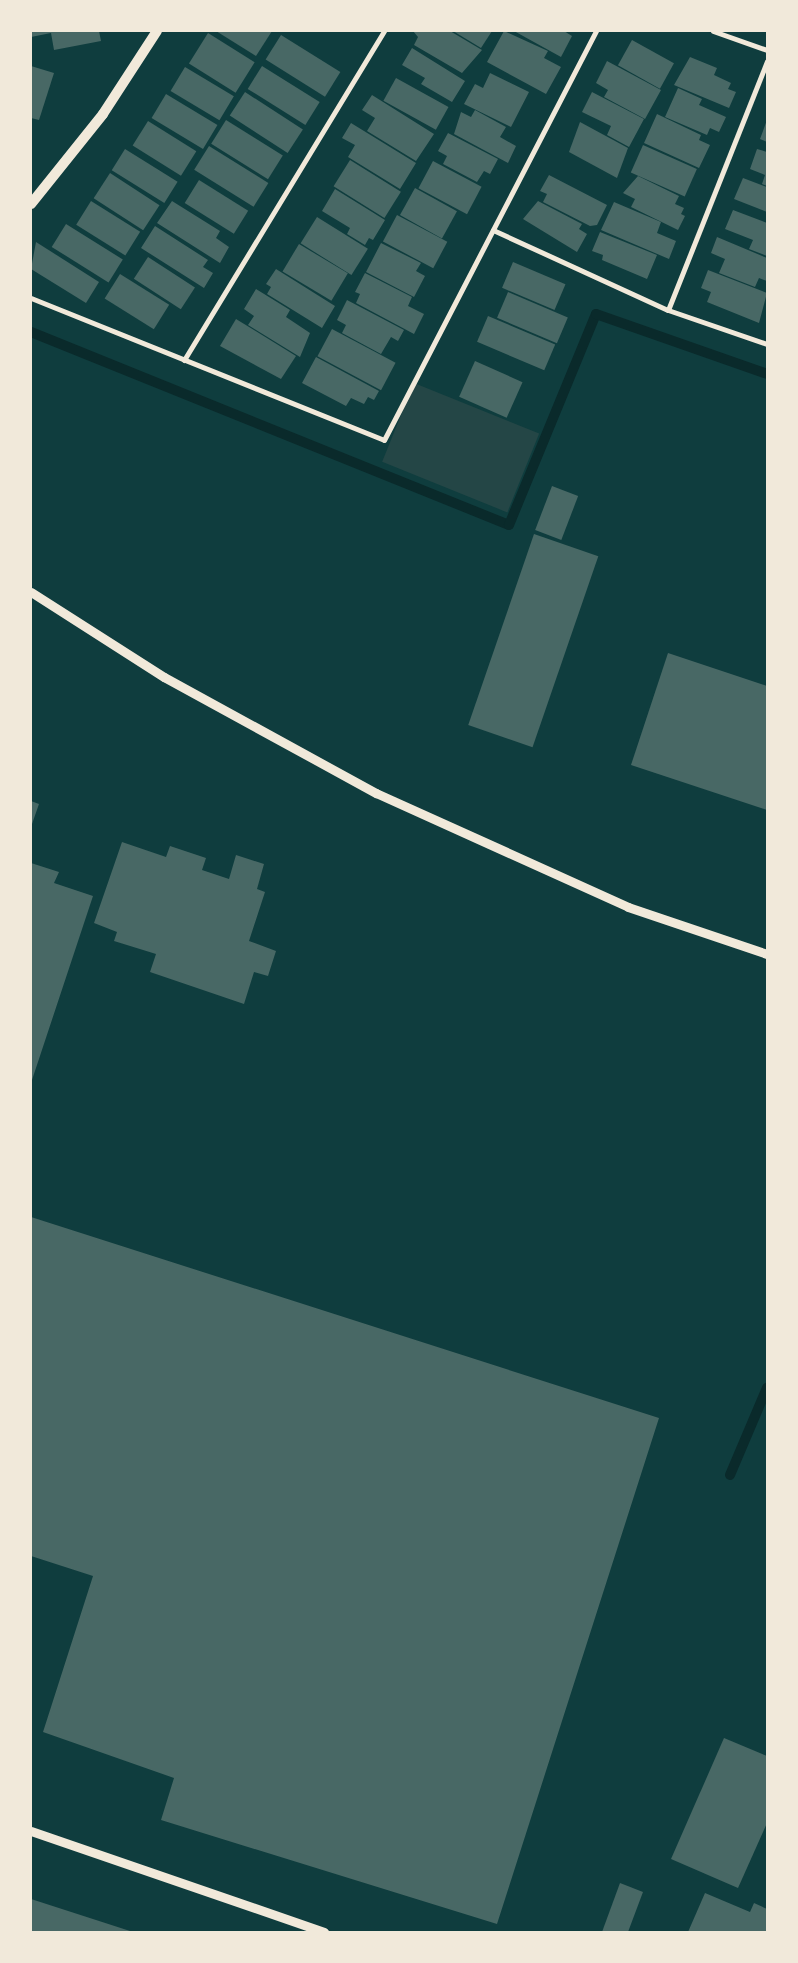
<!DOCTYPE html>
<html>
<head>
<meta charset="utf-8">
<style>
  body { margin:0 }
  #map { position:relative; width:798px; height:1963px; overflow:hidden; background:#0f3d3e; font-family:"Times New Roman",serif }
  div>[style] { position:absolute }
  .green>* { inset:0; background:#244646; transform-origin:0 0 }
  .stream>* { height:10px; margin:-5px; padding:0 5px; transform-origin:5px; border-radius:5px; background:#0a2a2b }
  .building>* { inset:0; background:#486865; transform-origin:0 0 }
  .minor>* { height:5px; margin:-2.5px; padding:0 2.5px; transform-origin:2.5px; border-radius:2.5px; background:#f1e9da }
  .tertiary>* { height:9px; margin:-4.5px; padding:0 4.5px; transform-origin:4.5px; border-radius:4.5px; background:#f1e9da }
  .secondary>* { height:10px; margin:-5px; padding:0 5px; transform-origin:5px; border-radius:5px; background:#f1e9da }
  span { translate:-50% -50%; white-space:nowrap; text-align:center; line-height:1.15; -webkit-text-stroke:4px #f1e9da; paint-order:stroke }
  .frame { position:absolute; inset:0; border:32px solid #f1e9da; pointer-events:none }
</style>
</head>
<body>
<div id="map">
  <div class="green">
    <div style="left:414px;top:383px;width:135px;height:85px;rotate:22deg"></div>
  </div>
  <div class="stream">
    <div style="left:31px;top:332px;width:515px;rotate:21.99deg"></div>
    <div style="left:509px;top:525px;width:228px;rotate:-67.6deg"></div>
    <div style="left:596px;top:314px;width:181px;rotate:19.3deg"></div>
    <div style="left:730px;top:1475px;width:95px;rotate:-67deg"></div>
  </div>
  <div class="building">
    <div style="clip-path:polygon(31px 31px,99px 31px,101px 41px,54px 50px,51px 33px,31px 37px)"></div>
    <div style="clip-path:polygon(216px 31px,272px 31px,256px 56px)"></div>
    <div style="clip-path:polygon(413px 31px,450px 31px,482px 50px,462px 73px,414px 45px,418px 37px)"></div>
    <div style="clip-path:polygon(453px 31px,492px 31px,481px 48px)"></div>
    <div style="clip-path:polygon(504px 31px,548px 51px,544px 58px,561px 67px,546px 94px,487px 62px)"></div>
    <div style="clip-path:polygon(514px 31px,564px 31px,572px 36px,561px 57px)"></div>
    <div style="left:208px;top:33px;width:55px;height:36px;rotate:32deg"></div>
    <div style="left:281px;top:35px;width:70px;height:29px;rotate:32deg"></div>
    <div style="left:632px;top:40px;width:48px;height:29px;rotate:29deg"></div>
    <div style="clip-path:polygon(412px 48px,465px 81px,452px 102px,421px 84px,425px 78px,402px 65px)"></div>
    <div style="clip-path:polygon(690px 57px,717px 68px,714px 75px,731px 83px,728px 89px,736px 92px,729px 108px,674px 85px)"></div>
    <div style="clip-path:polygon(607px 61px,661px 90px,645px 119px,604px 97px,608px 90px,596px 83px)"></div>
    <div style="clip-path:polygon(31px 66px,54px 73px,39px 120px,31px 118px)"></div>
    <div style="left:262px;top:66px;width:68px;height:27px;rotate:32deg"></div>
    <div style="left:185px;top:67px;width:57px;height:28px;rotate:31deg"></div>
    <div style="clip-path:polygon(490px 73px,529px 92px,511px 127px,464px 104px,475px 84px,483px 88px)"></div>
    <div style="left:396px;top:78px;width:60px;height:26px;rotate:29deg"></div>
    <div style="clip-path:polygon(678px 88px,702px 99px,699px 105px,726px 117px,719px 132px,710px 128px,707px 135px,665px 117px)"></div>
    <div style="left:245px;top:92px;width:69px;height:28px;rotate:33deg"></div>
    <div style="clip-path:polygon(592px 92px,644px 119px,629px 147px,607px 135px,611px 126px,582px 112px)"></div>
    <div style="left:166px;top:94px;width:60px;height:28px;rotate:31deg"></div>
    <div style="clip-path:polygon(372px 95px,434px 134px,416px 161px,367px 131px,375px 118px,362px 110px)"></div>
    <div style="clip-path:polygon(475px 110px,506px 127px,500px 137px,516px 146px,508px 163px,454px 134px,461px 112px,471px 117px)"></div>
    <div style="clip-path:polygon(657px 114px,701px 135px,699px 140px,710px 145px,699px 168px,644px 143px)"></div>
    <div style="left:226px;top:120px;width:67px;height:28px;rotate:32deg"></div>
    <div style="clip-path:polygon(767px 120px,767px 142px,760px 139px)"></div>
    <div style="left:148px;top:121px;width:57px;height:29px;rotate:32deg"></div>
    <div style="clip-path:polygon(580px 122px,628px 148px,617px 178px,569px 152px)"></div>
    <div style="clip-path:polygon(351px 123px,416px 163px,400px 189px,348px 157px,355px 145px,342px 138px)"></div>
    <div style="clip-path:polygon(448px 133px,498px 159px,490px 174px,484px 171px,477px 182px,443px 164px,447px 156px,438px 151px)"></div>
    <div style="left:643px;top:145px;width:59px;height:30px;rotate:24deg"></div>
    <div style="left:209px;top:146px;width:70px;height:28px;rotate:32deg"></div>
    <div style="left:125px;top:149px;width:62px;height:25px;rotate:32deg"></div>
    <div style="clip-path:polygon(757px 149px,767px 152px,767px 186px,762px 184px,765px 175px,750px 169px)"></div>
    <div style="left:350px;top:160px;width:60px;height:31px;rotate:32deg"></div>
    <div style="left:433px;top:161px;width:55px;height:31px;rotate:28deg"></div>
    <div style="left:110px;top:173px;width:59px;height:30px;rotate:33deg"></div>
    <div style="clip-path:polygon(549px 175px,607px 205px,597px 225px,590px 226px,543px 202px,547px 194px,540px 191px)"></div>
    <div style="clip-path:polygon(638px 176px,679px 196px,675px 204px,684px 208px,681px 214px,685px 216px,678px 230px,631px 207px,635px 199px,623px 193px)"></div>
    <div style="clip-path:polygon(743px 178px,767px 187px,767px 212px,734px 199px)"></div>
    <div style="left:199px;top:180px;width:58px;height:27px;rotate:32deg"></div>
    <div style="left:415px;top:188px;width:48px;height:31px;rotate:29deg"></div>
    <div style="clip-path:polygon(335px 189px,385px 220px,373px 240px,369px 238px,365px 245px,347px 234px,350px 228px,322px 211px)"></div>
    <div style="left:91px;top:201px;width:58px;height:28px;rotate:32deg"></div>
    <div style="clip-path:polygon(172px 201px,220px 231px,216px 238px,229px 247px,220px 263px,157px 223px)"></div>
    <div style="clip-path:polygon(538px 201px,582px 224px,579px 229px,587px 234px,577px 252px,523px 219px)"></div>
    <div style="clip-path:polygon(614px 202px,661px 222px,657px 233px,676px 241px,669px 259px,601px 230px)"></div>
    <div style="clip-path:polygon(733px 210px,767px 223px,767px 256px,749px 249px,753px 240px,725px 229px)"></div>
    <div style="left:397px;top:215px;width:57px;height:30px;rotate:28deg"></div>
    <div style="left:317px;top:217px;width:60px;height:31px;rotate:32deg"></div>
    <div style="left:66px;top:224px;width:67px;height:27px;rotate:32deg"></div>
    <div style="clip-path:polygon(155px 226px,208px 260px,203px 267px,213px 273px,204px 288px,141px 248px)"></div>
    <div style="clip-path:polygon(600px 232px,657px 255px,647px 279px,602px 260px,603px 255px,592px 251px)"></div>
    <div style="clip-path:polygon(717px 237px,767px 258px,767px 281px,759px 278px,755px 287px,719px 273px,725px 259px,711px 253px)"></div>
    <div style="clip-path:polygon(36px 242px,99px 282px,86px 303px,31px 269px)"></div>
    <div style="clip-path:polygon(381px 243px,421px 263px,416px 271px,425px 276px,414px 297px,366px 272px)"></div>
    <div style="left:299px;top:244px;width:57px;height:32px;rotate:31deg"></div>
    <div style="left:148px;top:257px;width:56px;height:26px;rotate:33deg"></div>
    <div style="left:513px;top:262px;width:57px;height:28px;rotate:23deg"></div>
    <div style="clip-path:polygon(276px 269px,335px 306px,322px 328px,267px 294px,271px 287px,266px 284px)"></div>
    <div style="clip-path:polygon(708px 270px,767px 293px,759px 323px,707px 302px,711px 292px,701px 288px)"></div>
    <div style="clip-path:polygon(365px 273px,412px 297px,408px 306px,424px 314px,414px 334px,356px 303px,360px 294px,355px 292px)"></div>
    <div style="left:120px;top:274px;width:58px;height:29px;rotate:32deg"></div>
    <div style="clip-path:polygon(256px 289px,290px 310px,286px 317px,310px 333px,300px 357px,248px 325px,254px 316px,244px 309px)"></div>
    <div style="left:508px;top:292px;width:65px;height:28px;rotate:23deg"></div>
    <div style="clip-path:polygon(347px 300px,404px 330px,398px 341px,391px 337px,381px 354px,342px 333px,346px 325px,337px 320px)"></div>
    <div style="left:488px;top:316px;width:73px;height:28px;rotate:23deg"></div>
    <div style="clip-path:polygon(236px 319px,296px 356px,281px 379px,220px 346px)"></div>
    <div style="left:332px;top:329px;width:72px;height:31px;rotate:28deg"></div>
    <div style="clip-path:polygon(316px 357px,379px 391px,374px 400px,368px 397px,364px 404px,351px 398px,346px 406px,302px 383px)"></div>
    <div style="left:475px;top:361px;width:52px;height:39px;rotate:24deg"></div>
    <div style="left:552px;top:486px;width:28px;height:47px;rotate:21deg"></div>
    <div style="left:534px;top:534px;width:68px;height:202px;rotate:19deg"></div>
    <div style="clip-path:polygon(668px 653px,767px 686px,767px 810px,631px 765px)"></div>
    <div style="clip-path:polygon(31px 801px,39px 804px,32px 824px,31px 824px)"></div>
    <div style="clip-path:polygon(122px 842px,166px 857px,170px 846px,206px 858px,202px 870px,229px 879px,236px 855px,264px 864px,257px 889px,265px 892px,249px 941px,276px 951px,268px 976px,254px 972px,244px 1004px,150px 972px,156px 954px,114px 941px,117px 932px,94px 923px)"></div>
    <div style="clip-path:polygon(31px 863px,59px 872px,54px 883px,93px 896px,32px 1080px)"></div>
    <div style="clip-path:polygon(31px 1217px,659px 1418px,497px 1924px,161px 1820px,174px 1778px,43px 1732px,93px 1576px,31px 1556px)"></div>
    <div style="clip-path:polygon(724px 1738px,767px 1756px,767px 1823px,738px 1888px,671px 1859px)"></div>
    <div style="clip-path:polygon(620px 1883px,643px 1892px,628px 1932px,602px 1932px)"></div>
    <div style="clip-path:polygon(705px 1893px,750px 1912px,754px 1903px,767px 1909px,767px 1932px,688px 1932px)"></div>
    <div style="clip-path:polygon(31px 1899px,130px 1931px,130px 1932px,31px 1932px)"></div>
  </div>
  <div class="minor">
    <div style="left:713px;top:31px;width:57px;rotate:19.4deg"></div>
    <div style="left:493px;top:230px;width:192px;rotate:24.6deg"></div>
    <div style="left:668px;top:310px;width:105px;rotate:19deg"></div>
    <div style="left:31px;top:298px;width:380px;rotate:21.9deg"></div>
    <div style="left:384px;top:440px;width:461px;rotate:-62.6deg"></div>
    <div style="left:668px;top:310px;width:268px;rotate:-68.3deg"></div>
    <div style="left:184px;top:360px;width:385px;rotate:-58.7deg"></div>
  </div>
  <div class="tertiary">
    <div style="left:31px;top:592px;width:158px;rotate:32.6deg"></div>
    <div style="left:164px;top:677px;width:242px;rotate:28.7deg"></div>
    <div style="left:376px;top:793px;width:277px;rotate:24.3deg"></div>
    <div style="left:628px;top:907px;width:147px;rotate:18.7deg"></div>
    <div style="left:31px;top:1831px;width:310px;rotate:19deg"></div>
  </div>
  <div class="secondary">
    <div style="left:31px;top:204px;width:115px;rotate:-51.3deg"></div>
    <div style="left:103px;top:114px;width:99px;rotate:-57deg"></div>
  </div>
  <div class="frame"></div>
</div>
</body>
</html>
